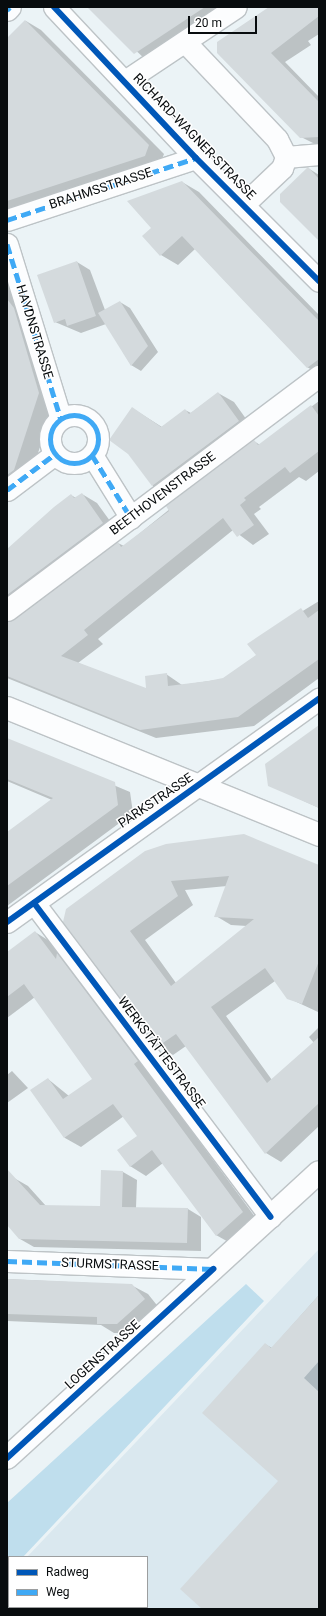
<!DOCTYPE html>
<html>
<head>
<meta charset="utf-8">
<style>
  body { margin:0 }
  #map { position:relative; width:326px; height:1616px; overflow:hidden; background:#ebf3f6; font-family:Roboto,sans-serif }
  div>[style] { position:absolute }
  .built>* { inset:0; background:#dae8ef }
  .forest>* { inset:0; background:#bfdeed }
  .shadow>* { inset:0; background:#0003 }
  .building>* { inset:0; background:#d4dadd }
  .roads { filter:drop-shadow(1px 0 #bdc3c6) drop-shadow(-1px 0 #bdc3c6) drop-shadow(0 1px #bdc3c6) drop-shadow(0 -1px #bdc3c6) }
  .minor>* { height:21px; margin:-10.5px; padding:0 10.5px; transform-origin:10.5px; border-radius:10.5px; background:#fcfdfe }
  .minor>.ring { margin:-10.5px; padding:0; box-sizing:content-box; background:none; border:21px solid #fcfdfe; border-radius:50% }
  .tertiary>* { height:22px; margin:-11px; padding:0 11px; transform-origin:11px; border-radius:11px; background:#fcfdfe }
  .primary>* { height:22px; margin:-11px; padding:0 11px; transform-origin:11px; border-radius:11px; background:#fcfdfe }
  .quiet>* { height:5px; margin-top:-2.5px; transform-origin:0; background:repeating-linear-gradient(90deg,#3fa9f5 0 10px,transparent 0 15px) }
  .quiet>.ring { margin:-2.5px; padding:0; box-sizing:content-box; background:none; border:5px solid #3fa9f5; border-radius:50% }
  .cycleway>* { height:6px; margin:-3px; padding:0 3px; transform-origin:3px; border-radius:3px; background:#0057b8 }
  span { translate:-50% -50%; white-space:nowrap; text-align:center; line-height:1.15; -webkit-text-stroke:3px #fff; paint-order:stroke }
  .street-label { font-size:13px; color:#080c0e }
  .frame { position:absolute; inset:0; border:8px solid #080c0e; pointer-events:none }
  .legend { position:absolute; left:8px; top:1556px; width:140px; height:52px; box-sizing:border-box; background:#fff; border:1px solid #9c9e9f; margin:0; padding:5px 7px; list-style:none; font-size:12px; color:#080c0e }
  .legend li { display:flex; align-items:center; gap:8px; height:20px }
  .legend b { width:20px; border:1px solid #9c9e9f }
  .scale { position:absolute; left:188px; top:16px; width:69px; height:18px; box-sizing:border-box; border:2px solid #080c0e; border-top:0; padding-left:5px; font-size:12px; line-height:14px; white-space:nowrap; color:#080c0e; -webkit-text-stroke:3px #fff; paint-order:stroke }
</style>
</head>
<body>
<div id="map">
  <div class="built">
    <div style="clip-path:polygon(319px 1249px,319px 1609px,7px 1609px,9px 1595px,9px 1607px,147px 1607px,147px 1557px,27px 1557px)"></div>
  </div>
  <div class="forest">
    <div style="clip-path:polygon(246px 1284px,264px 1301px,23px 1557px,9px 1557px,7px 1596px,7px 1503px)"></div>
  </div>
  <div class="shadow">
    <div style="clip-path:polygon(89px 7px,223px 7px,145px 59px)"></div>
    <div style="clip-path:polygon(271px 7px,319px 7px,319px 34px,308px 41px,311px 45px,285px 62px,319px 97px,319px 146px,301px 137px,218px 53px)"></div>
    <div style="clip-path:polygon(26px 21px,41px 30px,164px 154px,160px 164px,7px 214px,7px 39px)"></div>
    <div style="clip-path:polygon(308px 168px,319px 175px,319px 240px)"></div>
    <div style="clip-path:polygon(182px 182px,199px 192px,319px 315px,319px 374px,307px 367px,195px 249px,178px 265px,161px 255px,153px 228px)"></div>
    <div style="clip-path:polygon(7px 260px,54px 405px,34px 465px,7px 486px)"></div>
    <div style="clip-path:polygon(77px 262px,90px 270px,105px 310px,120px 302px,130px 308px,158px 352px,141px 371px,131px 365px,106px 324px,81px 333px,55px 322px)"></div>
    <div style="clip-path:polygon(218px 393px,234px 402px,254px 430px,168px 495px,153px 486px,132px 408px,162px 427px,185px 410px,191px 413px)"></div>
    <div style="clip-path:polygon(319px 401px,319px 471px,306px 481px,299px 477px,259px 507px,261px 509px,254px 514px,269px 534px,253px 545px,233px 530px,98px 639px,103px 644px,78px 663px,148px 690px,166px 674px,182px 685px,223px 679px,257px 655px,249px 644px,319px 601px,319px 678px,254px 726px,156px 738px,7px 678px,7px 622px,118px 543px,124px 546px,254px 441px,260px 445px)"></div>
    <div style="clip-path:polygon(82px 494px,97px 503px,118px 532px,7px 612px,7px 550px,71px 495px,76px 498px)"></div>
    <div style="clip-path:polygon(319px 726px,319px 808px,269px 785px)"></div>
    <div style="clip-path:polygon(7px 740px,130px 792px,133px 813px,7px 906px,7px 835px,52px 800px,7px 781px)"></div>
    <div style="clip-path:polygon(evenodd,146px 852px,319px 866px,318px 1012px,288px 998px,275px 981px,226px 1016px,272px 1080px,314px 1043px,309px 1037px,319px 1027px,319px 1126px,281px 1162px,266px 1153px,186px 1046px,173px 1055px,158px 1046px,64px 922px,146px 852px,227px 886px,216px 916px,231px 925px,247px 926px,176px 983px,145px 940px,193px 905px,185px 890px,227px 886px)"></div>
    <div style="clip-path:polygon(35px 932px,51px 942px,153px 1070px,149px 1073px,258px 1221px,232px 1244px,216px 1235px,163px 1163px,146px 1176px,130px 1166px,138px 1136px,124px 1116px,81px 1147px,65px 1138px,32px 1090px,48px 1079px,69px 1096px,94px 1079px,35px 997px,7px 1018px,7px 953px)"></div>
    <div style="clip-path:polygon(12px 1071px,28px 1088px,7px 1103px,7px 1075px)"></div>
    <div style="clip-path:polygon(123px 1172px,137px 1180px,136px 1208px,188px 1209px,201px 1217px,201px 1251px,34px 1247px,20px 1239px,7px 1223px,7px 1184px,14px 1178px,28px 1186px,46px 1206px,101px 1207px)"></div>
    <div style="clip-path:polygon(7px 1279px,131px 1285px,148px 1294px,160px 1309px,134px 1333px,114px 1333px,101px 1325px,7px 1321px)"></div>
    <div style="clip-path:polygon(319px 1295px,319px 1609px,204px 1609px,280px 1480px,265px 1344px,272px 1348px)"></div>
  </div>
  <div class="building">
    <div style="clip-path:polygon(87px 7px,205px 7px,134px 54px)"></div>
    <div style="clip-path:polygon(269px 7px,319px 7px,319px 16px,271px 53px,319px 102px,319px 137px,300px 138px,217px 53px,217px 42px)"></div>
    <div style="clip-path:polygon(25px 20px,149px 145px,145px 156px,7px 201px,7px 38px)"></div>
    <div style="clip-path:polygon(308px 167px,319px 179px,319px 241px,280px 202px,280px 194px)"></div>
    <div style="clip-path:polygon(182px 181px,319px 321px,319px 359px,307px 368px,182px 236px,160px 256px,142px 236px,151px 228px,127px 201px)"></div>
    <div style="clip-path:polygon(77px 261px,96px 316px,67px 326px,65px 319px,54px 323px,37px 275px)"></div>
    <div style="clip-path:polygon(7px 299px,14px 308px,39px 393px,14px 470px,7px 475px)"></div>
    <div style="clip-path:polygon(120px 301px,148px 346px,131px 366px,98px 313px)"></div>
    <div style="clip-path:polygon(218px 392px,239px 421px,152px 486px,128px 454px,109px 440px,132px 407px,161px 427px,185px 409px,189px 414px)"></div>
    <div style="clip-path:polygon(311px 405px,319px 416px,319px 451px,290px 473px,285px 467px,244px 498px,246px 500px,240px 505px,254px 525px,237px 537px,223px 518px,84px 630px,88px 635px,61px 656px,146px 688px,145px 676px,167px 673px,168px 686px,208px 681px,223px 678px,256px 655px,247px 644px,301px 608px,308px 618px,319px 610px,319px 659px,238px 717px,140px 730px,7px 676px,7px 622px,118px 542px,121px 547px,169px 511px,166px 506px,254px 440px,258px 445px)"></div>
    <div style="clip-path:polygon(82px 493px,103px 523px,7px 595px,7px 549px,54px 507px,71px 494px,74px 498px)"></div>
    <div style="clip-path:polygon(319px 725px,319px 808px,268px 786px,265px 764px)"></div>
    <div style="clip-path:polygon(7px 738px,115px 782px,118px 805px,7px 886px,7px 832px,53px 798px,7px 779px)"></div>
    <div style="clip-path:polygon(evenodd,244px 834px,319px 865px,319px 961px,302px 1004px,287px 999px,265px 968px,211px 1007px,267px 1083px,319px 1037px,319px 1103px,265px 1154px,176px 1034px,157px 1047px,63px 922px,66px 909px,145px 851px,166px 844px,244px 834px,229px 876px,214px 917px,254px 919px,171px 986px,130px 931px,178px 896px,171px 881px,229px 876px)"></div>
    <div style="clip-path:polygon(35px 931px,56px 959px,57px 953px,138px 1061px,134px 1064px,243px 1212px,216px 1236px,152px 1150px,130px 1167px,117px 1150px,137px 1136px,113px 1104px,64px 1138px,30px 1090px,48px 1078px,63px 1099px,92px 1079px,24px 984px,7px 997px,7px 952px)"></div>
    <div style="clip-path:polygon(7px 1169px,40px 1205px,100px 1206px,101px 1170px,123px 1171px,122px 1207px,188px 1208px,187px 1243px,19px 1239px,7px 1225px)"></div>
    <div style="clip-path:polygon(7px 1279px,132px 1284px,145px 1299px,117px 1324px,97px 1324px,97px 1317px,7px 1314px)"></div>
    <div style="clip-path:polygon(319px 1295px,319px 1361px,304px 1378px,319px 1392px,319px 1609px,202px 1609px,180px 1589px,278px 1481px,202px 1413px,265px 1343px,271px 1348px)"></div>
  </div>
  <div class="roads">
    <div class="minor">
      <div style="left:54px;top:7px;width:207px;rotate:46.8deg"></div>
      <div style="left:196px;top:158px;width:174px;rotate:45deg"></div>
      <div style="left:7px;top:10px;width:4px;rotate:-45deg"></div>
      <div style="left:185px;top:42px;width:134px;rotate:46.5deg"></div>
      <div style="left:277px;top:139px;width:20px;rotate:63deg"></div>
      <div style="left:125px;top:81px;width:133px;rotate:-33.7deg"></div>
      <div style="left:286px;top:157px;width:33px;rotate:-5deg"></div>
      <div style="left:243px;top:205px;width:54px;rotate:-43.5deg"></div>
      <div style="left:282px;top:168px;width:12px;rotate:-70deg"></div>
      <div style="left:7px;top:220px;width:199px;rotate:-18.2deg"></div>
      <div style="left:7px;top:244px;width:183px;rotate:72.9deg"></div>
      <div class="ring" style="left:50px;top:415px;width:27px;height:27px"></div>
      <div style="left:92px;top:455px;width:74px;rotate:58.2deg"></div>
      <div style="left:7px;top:490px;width:60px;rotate:-36.9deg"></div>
      <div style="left:7px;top:610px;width:390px;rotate:-36.9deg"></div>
      <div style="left:34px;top:903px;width:393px;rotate:53deg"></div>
      <div style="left:7px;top:922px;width:384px;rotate:-35.6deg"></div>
      <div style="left:7px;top:1261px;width:206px;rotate:2.2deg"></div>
    </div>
    <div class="tertiary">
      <div style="left:7px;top:708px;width:337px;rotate:22.1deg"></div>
    </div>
    <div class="primary">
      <div style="left:7px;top:1458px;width:423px;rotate:-42.5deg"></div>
    </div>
  </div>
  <div class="quiet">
    <div style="left:7px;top:10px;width:4px;rotate:-45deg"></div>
    <div style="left:7px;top:220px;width:199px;rotate:-18.2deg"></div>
    <div style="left:7px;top:244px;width:183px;rotate:72.9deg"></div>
    <div class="ring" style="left:50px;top:415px;width:43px;height:43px"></div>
    <div style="left:92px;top:455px;width:74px;rotate:58.2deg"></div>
    <div style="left:7px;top:490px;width:60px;rotate:-36.9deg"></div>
    <div style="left:7px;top:1261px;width:206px;rotate:2.2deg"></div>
  </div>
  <div class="cycleway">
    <div style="left:54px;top:7px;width:207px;rotate:46.8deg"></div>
    <div style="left:196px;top:158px;width:174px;rotate:45deg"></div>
    <div style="left:34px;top:903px;width:393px;rotate:53deg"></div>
    <div style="left:7px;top:922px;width:384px;rotate:-35.6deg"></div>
    <div style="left:7px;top:1458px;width:280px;rotate:-42.5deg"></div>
  </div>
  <div class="street-label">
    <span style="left:194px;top:137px;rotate:46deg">RICHARD-WAGNER-STRASSE</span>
    <span style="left:101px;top:189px;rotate:-18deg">BRAHMSSTRASSE</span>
    <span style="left:34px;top:332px;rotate:73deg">HAYDNSTRASSE</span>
    <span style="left:163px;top:494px;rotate:-37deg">BEETHOVENSTRASSE</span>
    <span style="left:156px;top:801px;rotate:-34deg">PARKSTRASSE</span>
    <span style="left:161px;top:1053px;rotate:53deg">WERKSTÄTTESTRASSE</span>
    <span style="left:110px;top:1265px;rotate:2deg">STURMSTRASSE</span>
    <span style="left:103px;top:1355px;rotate:-42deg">LOGENSTRASSE</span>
  </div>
  <div class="frame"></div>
  <ul class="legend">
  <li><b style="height:5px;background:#0057b8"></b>Radweg</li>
  <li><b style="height:5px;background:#3fa9f5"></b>Weg</li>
  </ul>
  <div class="scale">20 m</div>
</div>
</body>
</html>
